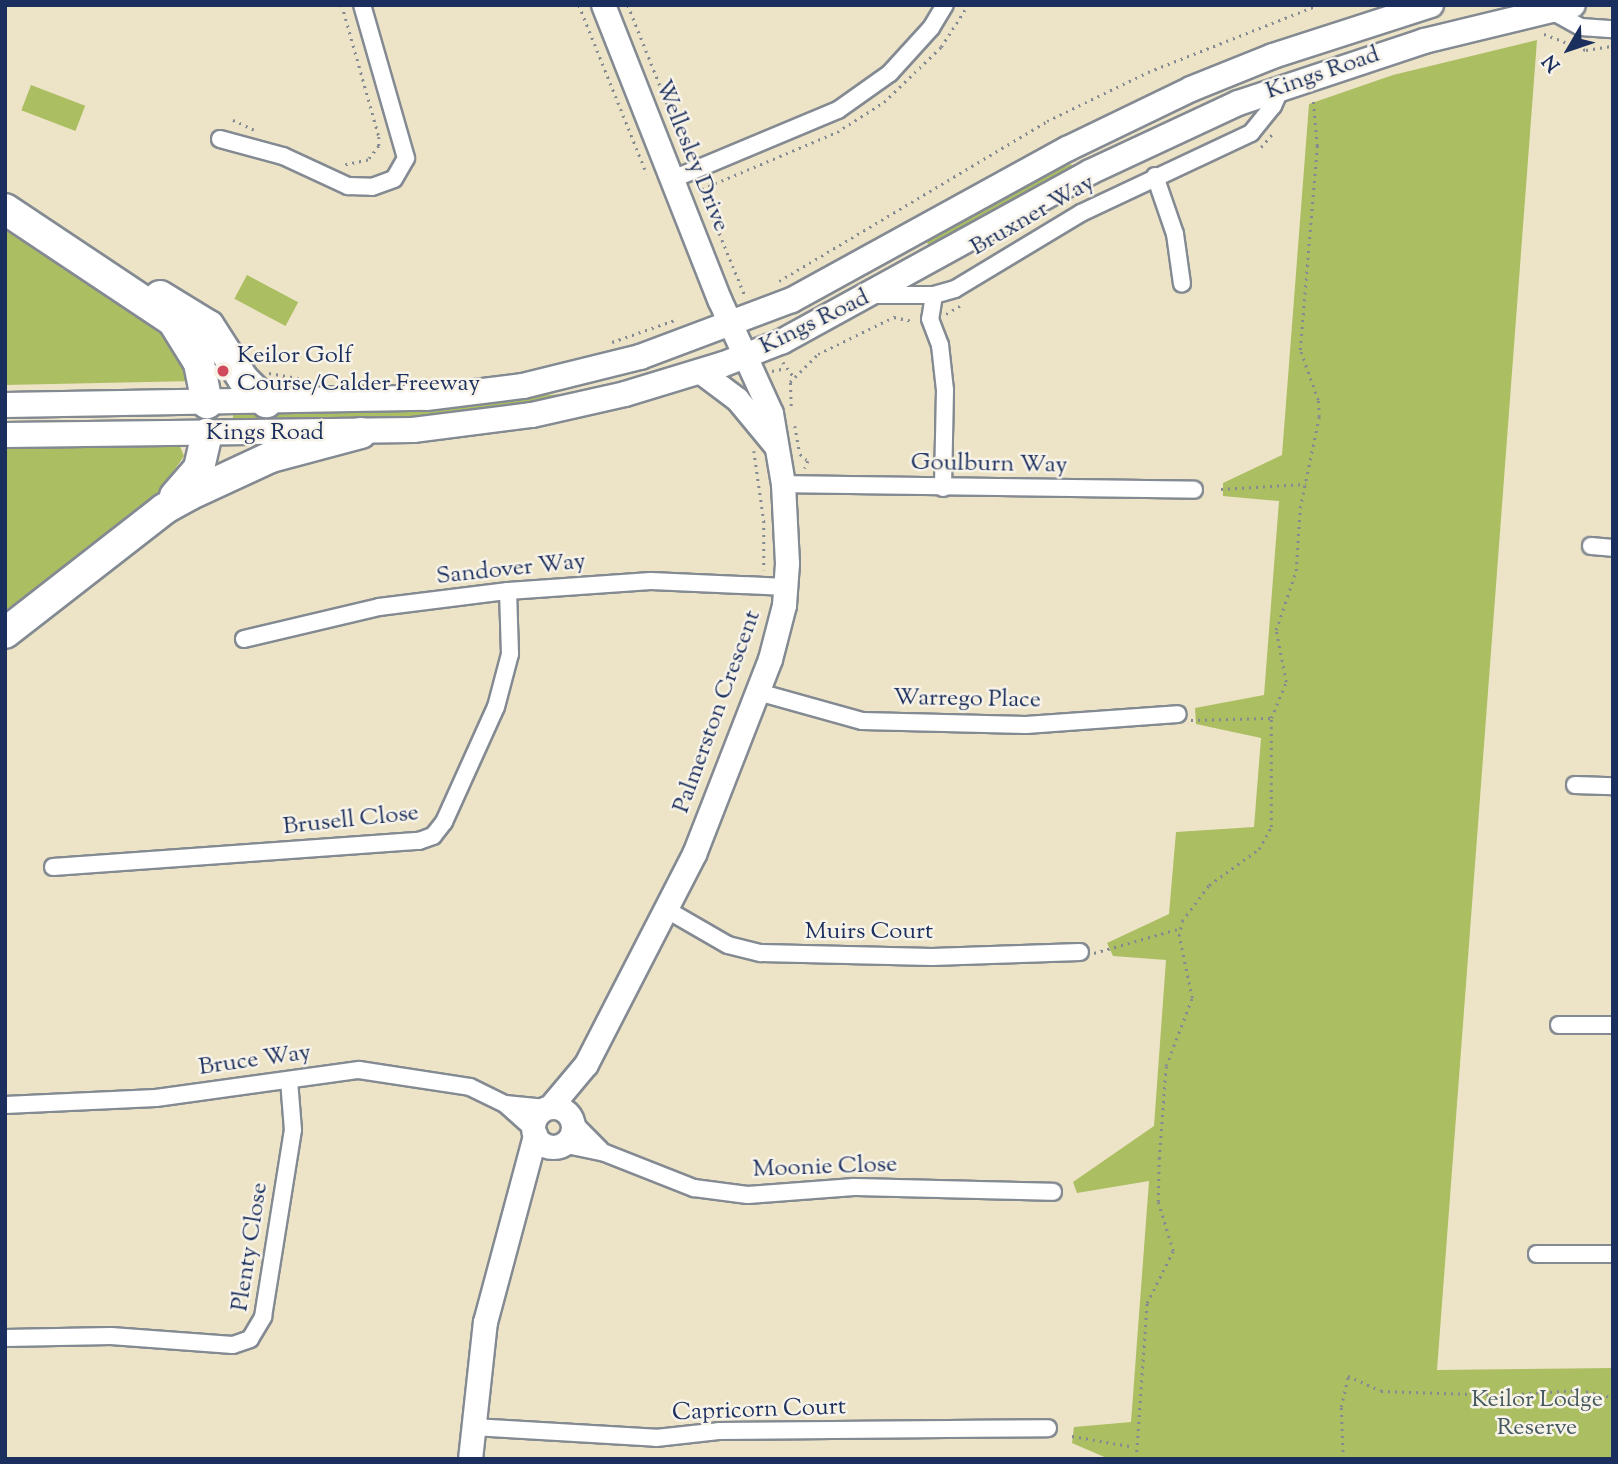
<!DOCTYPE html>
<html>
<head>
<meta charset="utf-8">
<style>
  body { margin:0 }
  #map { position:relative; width:1618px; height:1464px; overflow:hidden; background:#ede4c7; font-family:"Sorts Mill Goudy",serif }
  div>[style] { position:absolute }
  .green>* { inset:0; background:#acbe62; transform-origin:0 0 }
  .path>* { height:2.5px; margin-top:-1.25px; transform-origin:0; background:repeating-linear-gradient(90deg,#848a92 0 2px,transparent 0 7px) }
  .roads { filter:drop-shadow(2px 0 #848a92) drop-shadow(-2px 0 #848a92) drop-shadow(0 2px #848a92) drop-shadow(0 -2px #848a92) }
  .street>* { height:16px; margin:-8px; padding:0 8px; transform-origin:8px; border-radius:8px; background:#fff }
  .secondary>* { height:23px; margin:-11.5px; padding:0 11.5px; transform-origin:11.5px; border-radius:11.5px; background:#fff }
  .secondary>.ring { margin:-11.5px; padding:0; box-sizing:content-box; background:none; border:23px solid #fff; border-radius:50% }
  .primary>* { height:24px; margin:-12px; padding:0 12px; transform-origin:12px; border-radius:12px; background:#fff }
  .highway>* { height:30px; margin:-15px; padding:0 15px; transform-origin:15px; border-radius:15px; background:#fff }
  .dots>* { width:19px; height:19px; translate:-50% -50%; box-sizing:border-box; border:4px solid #f7f3e8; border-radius:50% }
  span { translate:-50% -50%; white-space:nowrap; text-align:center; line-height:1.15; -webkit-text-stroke:5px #f7f3e8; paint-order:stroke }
  .street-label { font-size:24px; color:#1b2f5e }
  .poi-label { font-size:24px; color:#1b2f5e }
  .left { translate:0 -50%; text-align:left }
  .park-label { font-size:24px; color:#465a5f }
  .frame { position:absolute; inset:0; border:7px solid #1b2f5e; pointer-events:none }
  .north { position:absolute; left:1534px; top:14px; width:70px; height:70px; -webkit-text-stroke:5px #f7f3e8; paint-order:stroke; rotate:231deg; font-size:19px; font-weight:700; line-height:28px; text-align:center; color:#1b2f5e }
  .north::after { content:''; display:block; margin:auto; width:24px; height:32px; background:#1b2f5e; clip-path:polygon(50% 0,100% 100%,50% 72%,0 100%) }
</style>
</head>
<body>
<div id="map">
  <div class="green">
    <div style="clip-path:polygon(1537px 40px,1437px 1370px,1613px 1368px,1613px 1459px,1109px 1459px,1072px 1443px,1074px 1427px,1131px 1422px,1149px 1181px,1077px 1193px,1073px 1182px,1154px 1126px,1166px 960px,1113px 956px,1107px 943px,1169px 914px,1176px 832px,1254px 827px,1261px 738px,1196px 724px,1195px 708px,1264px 695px,1279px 501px,1223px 496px,1223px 483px,1282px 455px,1309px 104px,1393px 75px)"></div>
    <div style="left:31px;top:85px;width:58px;height:27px;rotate:21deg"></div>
    <div style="clip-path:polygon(1071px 164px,1074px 171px,974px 227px,929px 246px,925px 239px,1029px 181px)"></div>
    <div style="clip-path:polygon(5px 222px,154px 317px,195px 381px,5px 385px)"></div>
    <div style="left:247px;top:275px;width:58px;height:27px;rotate:28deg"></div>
    <div style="clip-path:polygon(564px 394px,566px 400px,450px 419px,233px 426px,233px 413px)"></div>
    <div style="clip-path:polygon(179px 444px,184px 456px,155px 498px,5px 621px,5px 445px)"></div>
  </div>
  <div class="path">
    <div style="left:342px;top:5px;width:137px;rotate:74.3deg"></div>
    <div style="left:379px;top:137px;width:9px;rotate:90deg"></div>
    <div style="left:379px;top:146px;width:18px;rotate:128deg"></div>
    <div style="left:368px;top:160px;width:25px;rotate:168deg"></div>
    <div style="left:579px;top:5px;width:182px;rotate:68.1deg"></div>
    <div style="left:628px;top:5px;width:162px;rotate:68.3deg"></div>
    <div style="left:1544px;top:34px;width:45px;rotate:20.9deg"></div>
    <div style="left:1586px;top:50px;width:24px;rotate:-9deg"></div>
    <div style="left:233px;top:120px;width:23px;rotate:25deg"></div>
    <div style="left:1261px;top:147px;width:20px;rotate:-49deg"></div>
    <div style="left:701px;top:188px;width:117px;rotate:67.8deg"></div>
    <div style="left:702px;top:189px;width:147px;rotate:-22.9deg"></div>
    <div style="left:837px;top:132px;width:56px;rotate:-32.6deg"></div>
    <div style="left:884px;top:102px;width:79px;rotate:-44deg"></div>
    <div style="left:941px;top:47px;width:50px;rotate:-57.3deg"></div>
    <div style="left:779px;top:281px;width:312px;rotate:-30.8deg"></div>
    <div style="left:1047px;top:121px;width:112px;rotate:-25.9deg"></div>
    <div style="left:1148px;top:72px;width:183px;rotate:-21.5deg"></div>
    <div style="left:946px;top:314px;width:17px;rotate:-31deg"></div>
    <div style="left:612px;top:342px;width:67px;rotate:-19.2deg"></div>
    <div style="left:783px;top:362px;width:19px;rotate:54deg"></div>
    <div style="left:772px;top:371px;width:14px;rotate:-12deg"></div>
    <div style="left:269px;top:373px;width:35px;rotate:10deg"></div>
    <div style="left:791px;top:406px;width:24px;rotate:-92deg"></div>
    <div style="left:790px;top:382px;width:40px;rotate:-45deg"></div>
    <div style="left:818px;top:354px;width:85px;rotate:-26deg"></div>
    <div style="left:894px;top:317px;width:19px;rotate:12deg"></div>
    <div style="left:795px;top:426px;width:28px;rotate:80deg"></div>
    <div style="left:800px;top:454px;width:11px;rotate:41deg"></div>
    <div style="left:808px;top:461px;width:8px;rotate:113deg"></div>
    <div style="left:754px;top:451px;width:71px;rotate:81.9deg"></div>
    <div style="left:764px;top:521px;width:49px;rotate:90deg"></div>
    <div style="left:1221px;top:489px;width:85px;rotate:-3.4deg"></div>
    <div style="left:1191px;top:720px;width:80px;rotate:-1.4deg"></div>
    <div style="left:1094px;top:953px;width:91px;rotate:-16deg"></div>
    <div style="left:1072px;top:1436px;width:58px;rotate:10deg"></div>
    <div style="left:1136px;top:1459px;width:156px;rotate:-86deg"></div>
    <div style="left:1147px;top:1303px;width:58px;rotate:-63.4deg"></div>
    <div style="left:1173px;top:1251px;width:51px;rotate:-107deg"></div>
    <div style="left:1158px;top:1202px;width:43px;rotate:-88.7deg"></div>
    <div style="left:1159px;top:1159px;width:93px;rotate:-85.7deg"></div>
    <div style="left:1166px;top:1066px;width:73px;rotate:-69.1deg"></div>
    <div style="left:1192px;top:998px;width:63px;rotate:-101.8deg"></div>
    <div style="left:1179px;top:936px;width:15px;rotate:-79deg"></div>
    <div style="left:1182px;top:921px;width:45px;rotate:-53.1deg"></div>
    <div style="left:1209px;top:885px;width:62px;rotate:-35.8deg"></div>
    <div style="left:1259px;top:849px;width:25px;rotate:-61deg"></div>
    <div style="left:1271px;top:827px;width:109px;rotate:-90deg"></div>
    <div style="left:1271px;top:718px;width:39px;rotate:-67deg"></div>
    <div style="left:1286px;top:682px;width:53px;rotate:-100.9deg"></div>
    <div style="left:1276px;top:630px;width:62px;rotate:-71.3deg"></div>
    <div style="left:1296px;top:571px;width:63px;rotate:-86.4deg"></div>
    <div style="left:1300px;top:508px;width:93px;rotate:-78.2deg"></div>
    <div style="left:1319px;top:417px;width:17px;rotate:-93deg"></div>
    <div style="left:1318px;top:400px;width:53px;rotate:-109.8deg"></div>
    <div style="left:1300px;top:350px;width:205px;rotate:-85.2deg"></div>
    <div style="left:1317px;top:146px;width:46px;rotate:-95deg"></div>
    <div style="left:1343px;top:1459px;width:52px;rotate:-92.2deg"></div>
    <div style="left:1341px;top:1407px;width:32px;rotate:-77deg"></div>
    <div style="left:1348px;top:1376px;width:36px;rotate:24deg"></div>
    <div style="left:1381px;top:1391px;width:120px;rotate:1.9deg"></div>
    <div style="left:1501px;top:1395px;width:78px;rotate:-3.7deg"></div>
    <div style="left:1579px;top:1390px;width:35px;rotate:12deg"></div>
  </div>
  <div class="roads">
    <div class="street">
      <div style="left:1550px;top:10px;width:35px;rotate:29deg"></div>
      <div style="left:1581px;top:27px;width:32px;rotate:4deg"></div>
      <div style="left:220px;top:139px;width:65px;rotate:15.1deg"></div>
      <div style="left:283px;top:156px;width:72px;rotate:24.8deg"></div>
      <div style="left:348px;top:186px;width:24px;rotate:2deg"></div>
      <div style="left:372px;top:187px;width:23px;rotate:-20deg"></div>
      <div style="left:394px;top:179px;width:24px;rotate:-60deg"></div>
      <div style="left:406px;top:158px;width:159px;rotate:-106deg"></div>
      <div style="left:1155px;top:176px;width:61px;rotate:71deg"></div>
      <div style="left:1175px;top:234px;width:50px;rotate:82deg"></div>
      <div style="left:673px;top:179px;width:179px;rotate:-22.7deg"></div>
      <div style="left:838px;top:110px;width:64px;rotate:-35.4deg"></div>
      <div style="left:890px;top:73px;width:61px;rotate:-47.7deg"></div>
      <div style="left:931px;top:28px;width:27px;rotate:-59deg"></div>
      <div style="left:874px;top:295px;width:60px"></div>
      <div style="left:934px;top:295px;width:22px;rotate:-16deg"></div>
      <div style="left:955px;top:289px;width:147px;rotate:-31.1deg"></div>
      <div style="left:1081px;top:213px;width:188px;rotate:-25.2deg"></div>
      <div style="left:1251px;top:133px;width:35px;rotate:-51deg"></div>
      <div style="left:1273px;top:106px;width:20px;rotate:-66deg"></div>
      <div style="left:934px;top:295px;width:24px;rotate:99deg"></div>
      <div style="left:930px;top:319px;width:28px;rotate:69deg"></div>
      <div style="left:940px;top:345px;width:45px;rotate:83.7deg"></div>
      <div style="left:945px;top:390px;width:98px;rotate:91.2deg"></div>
      <div style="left:783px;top:484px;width:411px;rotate:0.8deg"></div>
      <div style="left:1591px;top:546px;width:22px;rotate:5deg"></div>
      <div style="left:244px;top:639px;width:139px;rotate:-13.3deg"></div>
      <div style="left:379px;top:607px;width:130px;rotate:-7.1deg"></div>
      <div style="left:508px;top:591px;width:143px;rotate:-4deg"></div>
      <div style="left:651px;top:581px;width:135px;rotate:2.5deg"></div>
      <div style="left:758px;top:692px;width:108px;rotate:15.6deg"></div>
      <div style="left:862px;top:721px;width:164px;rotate:1.4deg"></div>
      <div style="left:1026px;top:725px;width:152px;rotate:-4.1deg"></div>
      <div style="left:1575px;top:785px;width:38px;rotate:2deg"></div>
      <div style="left:53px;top:867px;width:367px;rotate:-4.1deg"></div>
      <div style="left:419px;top:841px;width:15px;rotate:-20deg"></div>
      <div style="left:433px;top:836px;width:18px;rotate:-52deg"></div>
      <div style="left:444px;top:822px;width:126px;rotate:-65.7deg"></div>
      <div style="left:496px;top:707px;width:55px;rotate:-75.2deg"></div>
      <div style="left:510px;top:654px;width:63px;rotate:-91.8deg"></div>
      <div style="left:669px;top:911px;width:68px;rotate:30deg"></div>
      <div style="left:728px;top:945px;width:34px;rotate:14deg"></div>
      <div style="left:761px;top:953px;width:171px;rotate:1.3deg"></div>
      <div style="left:932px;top:957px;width:148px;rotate:-1.9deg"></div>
      <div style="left:1559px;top:1025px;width:54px"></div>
      <div style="left:505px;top:1104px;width:41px;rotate:5.6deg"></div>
      <div style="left:5px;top:1105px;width:151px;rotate:-2.7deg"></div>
      <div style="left:156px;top:1098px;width:205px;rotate:-7.9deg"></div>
      <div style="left:359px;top:1070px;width:112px;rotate:8.7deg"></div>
      <div style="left:470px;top:1087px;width:39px;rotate:26deg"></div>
      <div style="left:505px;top:1104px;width:38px;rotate:42deg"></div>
      <div style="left:572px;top:1121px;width:40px;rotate:45deg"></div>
      <div style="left:562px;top:1144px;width:44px;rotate:11.8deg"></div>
      <div style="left:605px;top:1153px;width:96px;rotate:21.5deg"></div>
      <div style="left:694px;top:1188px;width:54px;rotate:7.4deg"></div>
      <div style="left:748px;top:1195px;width:106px;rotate:-4.3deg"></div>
      <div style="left:854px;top:1187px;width:199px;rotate:1.4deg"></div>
      <div style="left:1537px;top:1254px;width:76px"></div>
      <div style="left:5px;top:1338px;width:106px;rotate:-1.1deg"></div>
      <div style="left:111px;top:1336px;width:122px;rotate:4.2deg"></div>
      <div style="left:233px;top:1345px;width:18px;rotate:-19deg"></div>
      <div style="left:250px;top:1339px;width:26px;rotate:-59deg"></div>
      <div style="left:263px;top:1317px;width:189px;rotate:-80.9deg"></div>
      <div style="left:293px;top:1130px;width:50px;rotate:-94.6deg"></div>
      <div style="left:473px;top:1427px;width:183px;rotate:3.4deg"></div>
      <div style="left:656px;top:1438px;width:63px;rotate:-6.3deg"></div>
      <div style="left:719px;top:1431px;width:329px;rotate:-0.5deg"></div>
    </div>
    <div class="secondary">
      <div style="left:701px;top:372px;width:45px;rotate:36.9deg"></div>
      <div style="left:737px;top:399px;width:60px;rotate:50.4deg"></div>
      <div style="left:550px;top:1107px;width:56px;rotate:-50.1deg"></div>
      <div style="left:586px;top:1064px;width:236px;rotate:-62.8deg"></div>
      <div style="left:694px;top:854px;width:209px;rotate:-68.7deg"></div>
      <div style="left:770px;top:659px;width:56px;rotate:-75.5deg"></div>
      <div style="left:784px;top:605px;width:42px;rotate:-85.9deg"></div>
      <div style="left:787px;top:563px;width:79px;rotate:-92.9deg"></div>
      <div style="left:783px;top:484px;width:72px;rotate:-99.6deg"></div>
      <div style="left:771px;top:413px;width:125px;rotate:-114.5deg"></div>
      <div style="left:719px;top:299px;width:316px;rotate:-111.5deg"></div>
      <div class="ring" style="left:533px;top:1107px;width:17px;height:17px"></div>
      <div style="left:470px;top:1459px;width:138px;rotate:-83.8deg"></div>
      <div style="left:485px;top:1322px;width:194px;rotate:-75deg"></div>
    </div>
    <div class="primary">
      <div style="left:5px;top:405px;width:421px;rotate:-1deg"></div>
      <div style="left:426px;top:398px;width:98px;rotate:-7.1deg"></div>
      <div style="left:523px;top:386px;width:121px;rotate:-13.9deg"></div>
      <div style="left:640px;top:357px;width:162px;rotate:-20.6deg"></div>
      <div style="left:792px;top:300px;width:314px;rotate:-28.8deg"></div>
      <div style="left:1067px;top:149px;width:138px;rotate:-25.8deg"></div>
      <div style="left:1191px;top:89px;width:88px;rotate:-21.9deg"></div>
      <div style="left:1273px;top:56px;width:166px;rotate:-17.9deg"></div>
      <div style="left:5px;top:435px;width:408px;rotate:-0.7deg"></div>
      <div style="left:413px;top:430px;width:120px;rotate:-7.2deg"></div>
      <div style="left:532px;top:415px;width:95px;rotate:-12.7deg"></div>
      <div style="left:625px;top:394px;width:103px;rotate:-16.9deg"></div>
      <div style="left:724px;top:364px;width:63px;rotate:-21.3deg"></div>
      <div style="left:783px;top:341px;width:350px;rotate:-28.8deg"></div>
      <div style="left:1090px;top:172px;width:163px;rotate:-25deg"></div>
      <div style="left:1238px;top:103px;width:196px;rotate:-18.4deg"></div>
      <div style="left:1424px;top:41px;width:153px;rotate:-13.6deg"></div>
    </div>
    <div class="highway">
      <div style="left:5px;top:209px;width:202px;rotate:33.7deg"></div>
      <div style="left:173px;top:321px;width:49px;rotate:58.2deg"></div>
      <div style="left:199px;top:363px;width:41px;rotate:78.7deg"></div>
      <div style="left:160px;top:296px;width:57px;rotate:31.5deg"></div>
      <div style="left:209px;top:326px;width:63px;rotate:57.3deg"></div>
      <div style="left:243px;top:379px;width:33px;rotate:45deg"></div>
      <div style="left:175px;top:496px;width:37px;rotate:-49deg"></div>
      <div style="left:199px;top:468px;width:35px;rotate:-77deg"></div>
      <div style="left:5px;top:633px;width:202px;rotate:-37.9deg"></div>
      <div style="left:164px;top:509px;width:29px;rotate:-29deg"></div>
      <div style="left:189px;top:495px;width:90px;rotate:-24.9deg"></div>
      <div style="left:271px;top:457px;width:93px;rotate:-14.9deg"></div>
    </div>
  </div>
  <div class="dots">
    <div style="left:223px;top:371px;background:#d1495b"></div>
  </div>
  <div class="street-label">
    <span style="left:1323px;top:74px;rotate:-19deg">Kings Road</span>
    <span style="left:691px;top:156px;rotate:68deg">Wellesley Drive</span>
    <span style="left:1033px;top:216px;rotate:-30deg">Bruxner Way</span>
    <span style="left:815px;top:323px;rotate:-26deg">Kings Road</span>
    <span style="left:265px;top:434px">Kings Road</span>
    <span style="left:989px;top:465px;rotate:1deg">Goulburn Way</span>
    <span style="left:511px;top:570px;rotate:-6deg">Sandover Way</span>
    <span style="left:967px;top:700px;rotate:1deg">Warrego Place</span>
    <span style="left:718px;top:712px;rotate:-70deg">Palmerston Crescent</span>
    <span style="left:351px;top:821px;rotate:-6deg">Brusell Close</span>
    <span style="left:869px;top:933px">Muirs Court</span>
    <span style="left:255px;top:1061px;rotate:-8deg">Bruce Way</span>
    <span style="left:825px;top:1168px;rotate:-2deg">Moonie Close</span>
    <span style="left:251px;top:1247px;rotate:-81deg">Plenty Close</span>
    <span style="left:759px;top:1411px;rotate:-2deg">Capricorn Court</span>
  </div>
  <div class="poi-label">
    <span class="left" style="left:237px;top:371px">Keilor Golf<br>Course/Calder Freeway</span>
  </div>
  <div class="park-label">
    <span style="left:1537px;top:1415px">Keilor Lodge<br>Reserve</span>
  </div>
  <div class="frame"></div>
  <div class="north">N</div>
</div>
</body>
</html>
